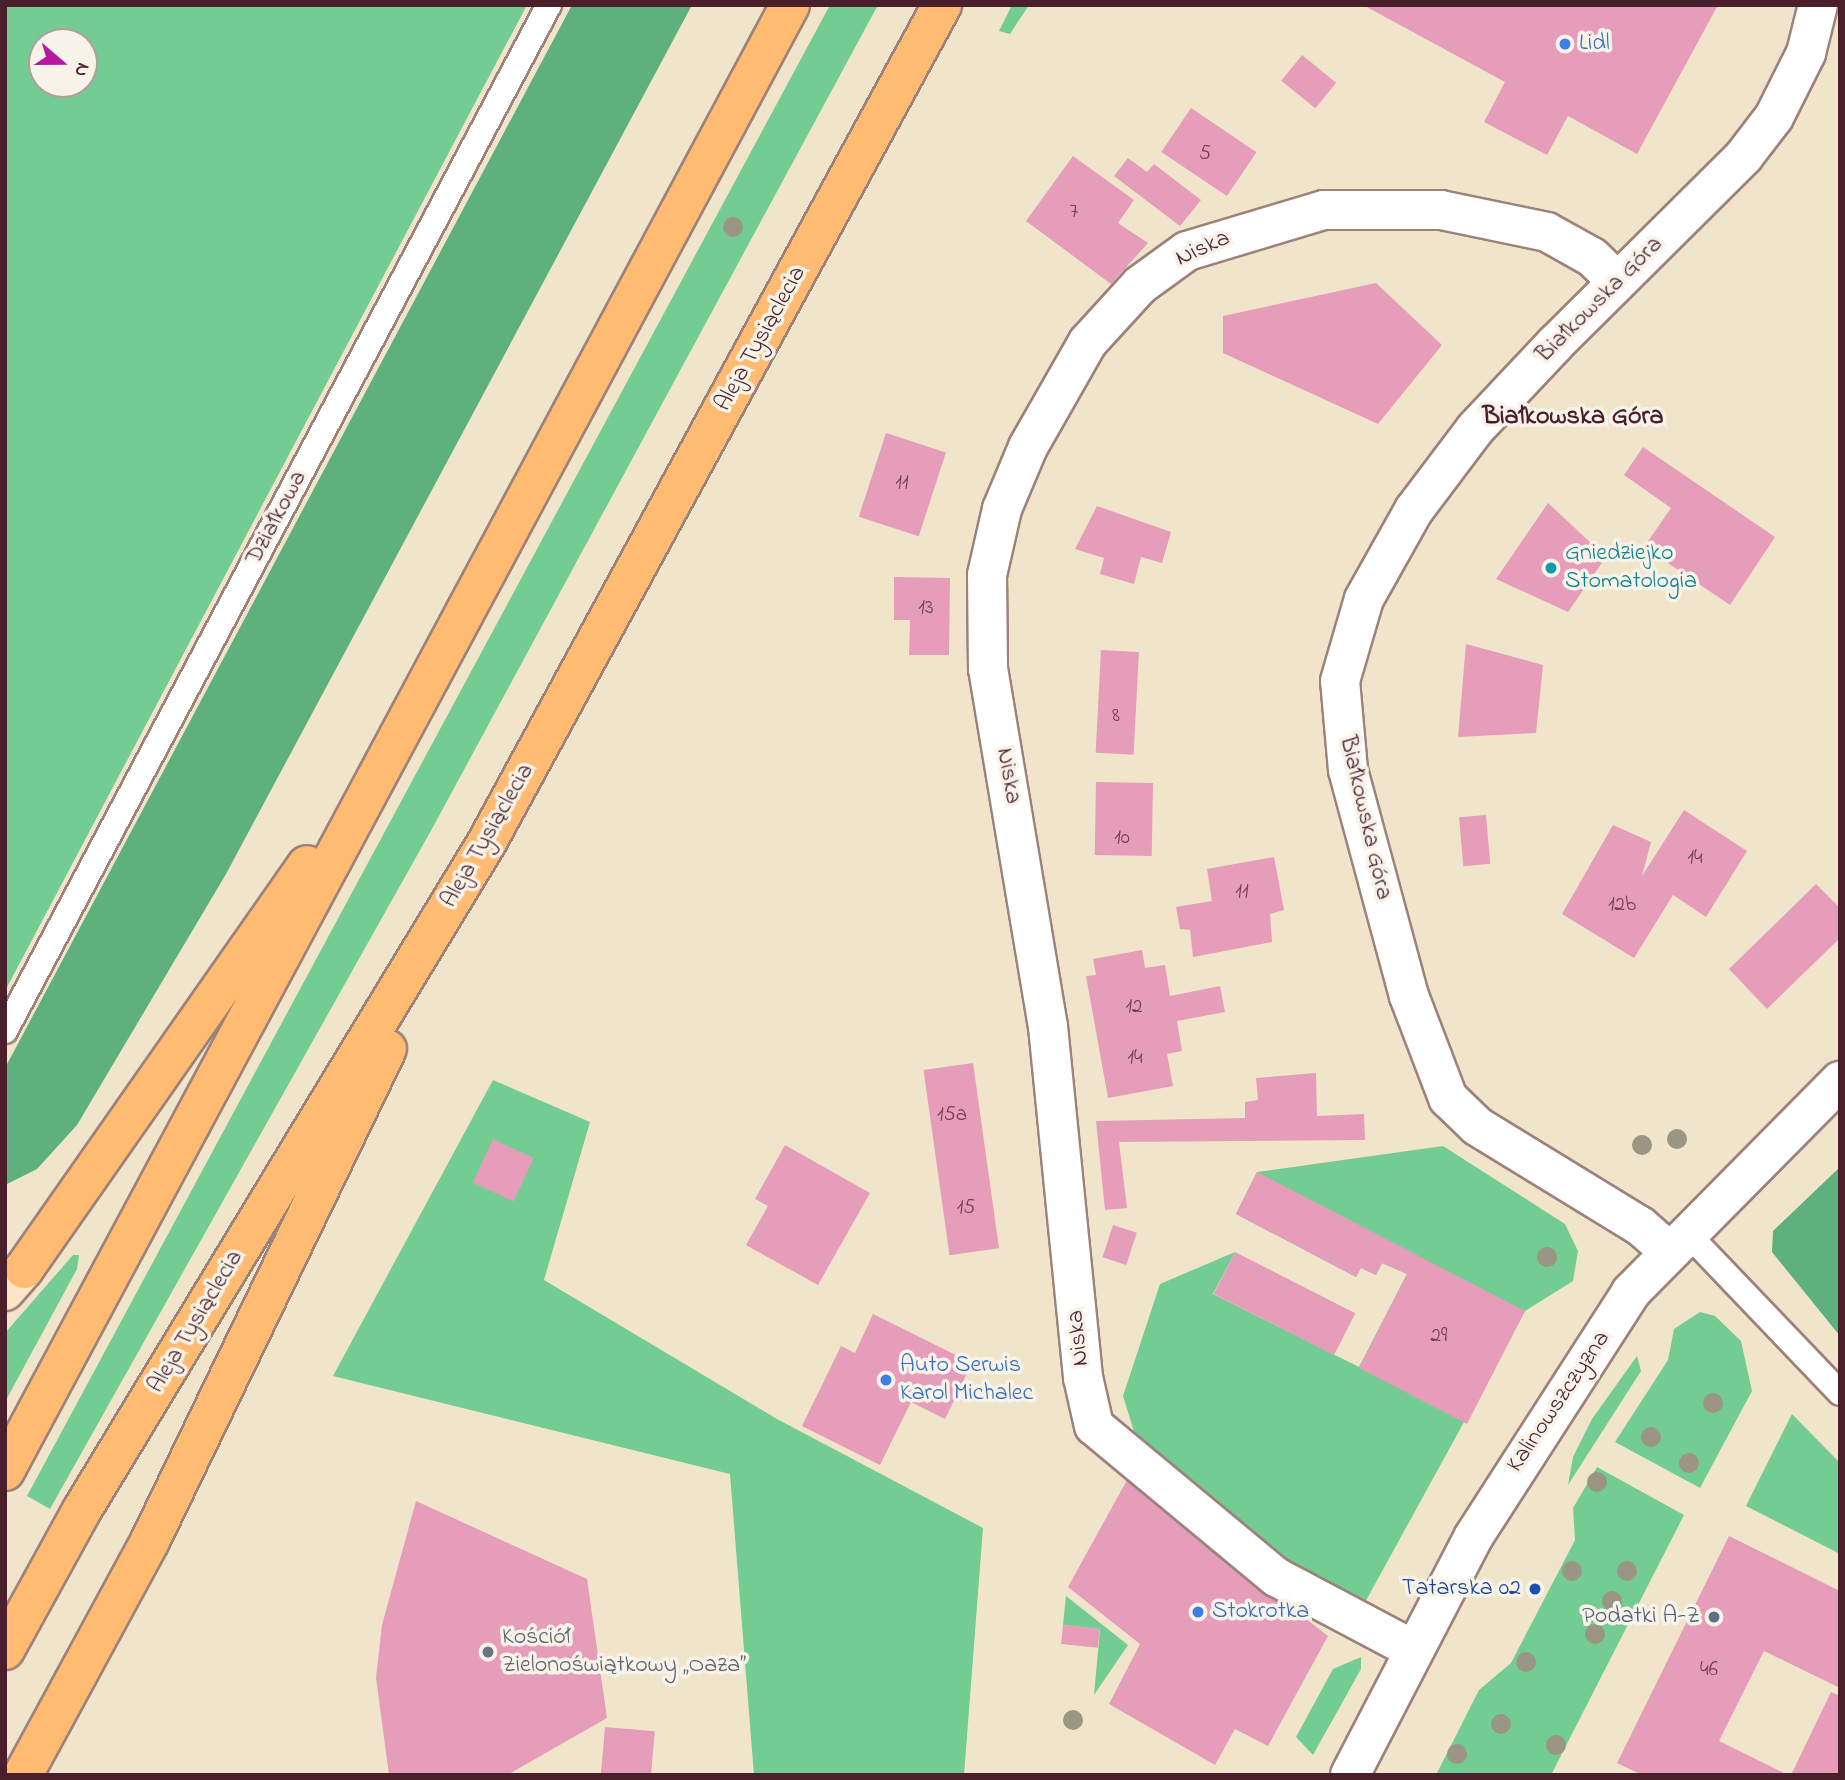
<!DOCTYPE html>
<html>
<head>
<meta charset="utf-8">
<style>
  body { margin:0 }
  #map { position:relative; width:1845px; height:1780px; overflow:hidden; background:#f0e5cb; font-family:"Indie Flower",sans-serif }
  div>[style] { position:absolute }
  .green>* { inset:0; background:#73cc92 }
  .forest>* { inset:0; background:#5eb07c }
  .building>* { inset:0; background:#e59dba; transform-origin:0 0 }
  .roads { filter:drop-shadow(2px 0 #9d827b) drop-shadow(-2px 0 #9d827b) drop-shadow(0 2px #9d827b) drop-shadow(0 -2px #9d827b) }
  .lane>* { height:24px; margin:-12px; padding:0 12px; transform-origin:12px; border-radius:12px; background:#fff }
  .street>* { height:38px; margin:-19px; padding:0 19px; transform-origin:19px; border-radius:19px; background:#fff }
  .secondary>* { height:38px; margin:-19px; padding:0 19px; transform-origin:19px; border-radius:19px; background:#ffe4c6 }
  .primary>* { height:38px; margin:-19px; padding:0 19px; transform-origin:19px; border-radius:19px; background:#ffbb71 }
  .trees>* { width:20px; height:20px; margin:-10px; border-radius:50%; background:#9b9584 }
  .dots>* { width:19px; height:19px; translate:-50% -50%; box-sizing:border-box; border:4px solid #f7f3e8; border-radius:50% }
  span { translate:-50% -50%; white-space:nowrap; text-align:center; line-height:1.15; -webkit-text-stroke:7px #f7f3e8; paint-order:stroke }
  .number-label { font-size:21px; color:#713e4f }
  .number-label span { -webkit-text-stroke-width:0 }
  .shop-label { font-size:24px; color:#366cbe }
  .left { translate:0 -50%; text-align:left }
  .street-label { font-size:24px; color:#4a1f2b }
  .culture-label { font-size:24px; color:#0d838f }
  .transit-label { font-size:24px; color:#164399 }
  .right { translate:-100% -50%; text-align:right }
  .service-label { font-size:24px; color:#4e5e75 }
  .worship-label { font-size:24px; color:#5b616d }
  .neighbourhood-label { font-size:26px; color:#4a1f2b; font-weight:700 }
  .frame { position:absolute; inset:0; border:7px solid #4a1f2b; pointer-events:none }
  .north { position:absolute; left:28px; top:28px; width:70px; height:70px; box-sizing:border-box; background:#f7f3e8; border:2px solid #b29e9c; border-radius:50%; rotate:110deg; font-size:19px; font-weight:700; line-height:28px; text-align:center; color:#4a1f2b }
  .north::after { content:''; display:block; margin:auto; width:24px; height:32px; background:#b5179e; clip-path:polygon(50% 0,100% 100%,50% 72%,0 100%) }
</style>
</head>
<body>
<div id="map">
  <div class="green">
    <div style="clip-path:polygon(evenodd,5px 5px,527px 5px,5px 991px,5px 5px,42px 42px,84px 42px,84px 84px,42px 84px,42px 42px)"></div>
    <div style="clip-path:polygon(830px 5px,878px 5px,433px 827px,50px 1509px,27px 1496px)"></div>
    <div style="clip-path:polygon(1012px 5px,1029px 5px,1010px 34px,999px 31px)"></div>
    <div style="clip-path:polygon(493px 1080px,590px 1122px,544px 1280px,777px 1419px,983px 1528px,964px 1775px,754px 1775px,730px 1474px,333px 1376px)"></div>
    <div style="clip-path:polygon(1443px 1146px,1565px 1224px,1578px 1251px,1573px 1281px,1525px 1311px,1363px 1606px,1289px 1565px,1138px 1444px,1123px 1396px,1160px 1284px,1235px 1252px,1213px 1294px,1359px 1367px,1407px 1274px,1382px 1263px,1376px 1275px,1361px 1268px,1356px 1277px,1236px 1214px,1257px 1172px)"></div>
    <div style="clip-path:polygon(73px 1255px,79px 1255px,77px 1269px,5px 1402px,5px 1333px)"></div>
    <div style="clip-path:polygon(1700px 1312px,1715px 1316px,1741px 1341px,1752px 1391px,1700px 1488px,1615px 1442px,1668px 1360px,1674px 1329px)"></div>
    <div style="clip-path:polygon(1637px 1356px,1641px 1371px,1568px 1485px,1573px 1457px,1592px 1419px)"></div>
    <div style="clip-path:polygon(1792px 1414px,1840px 1463px,1840px 1554px,1746px 1506px)"></div>
    <div style="clip-path:polygon(1597px 1467px,1684px 1515px,1551px 1775px,1436px 1775px,1479px 1690px,1511px 1663px,1575px 1540px,1573px 1508px)"></div>
    <div style="clip-path:polygon(1066px 1596px,1128px 1645px,1094px 1695px,1100px 1629px,1063px 1625px)"></div>
    <div style="clip-path:polygon(1361px 1657px,1361px 1669px,1313px 1755px,1296px 1737px,1333px 1669px)"></div>
  </div>
  <div class="forest">
    <div style="clip-path:polygon(572px 5px,692px 5px,226px 874px,77px 1125px,37px 1169px,5px 1185px,5px 1068px)"></div>
    <div style="clip-path:polygon(1840px 1167px,1840px 1336px,1772px 1252px,1773px 1231px)"></div>
  </div>
  <div class="building">
    <div style="clip-path:polygon(1363px 5px,1718px 5px,1637px 154px,1568px 116px,1547px 155px,1484px 122px,1505px 82px)"></div>
    <div style="left:1302px;top:55px;width:44px;height:33px;rotate:39deg"></div>
    <div style="left:1191px;top:108px;width:79px;height:53px;rotate:34deg"></div>
    <div style="clip-path:polygon(1073px 156px,1134px 200px,1118px 223px,1148px 243px,1111px 284px,1026px 221px)"></div>
    <div style="clip-path:polygon(1128px 158px,1147px 172px,1154px 164px,1201px 200px,1180px 226px,1114px 176px)"></div>
    <div style="clip-path:polygon(1376px 283px,1442px 345px,1378px 424px,1223px 353px,1223px 316px)"></div>
    <div style="left:886px;top:433px;width:63px;height:88px;rotate:18deg"></div>
    <div style="clip-path:polygon(1643px 447px,1775px 537px,1730px 605px,1644px 547px,1671px 508px,1624px 475px)"></div>
    <div style="clip-path:polygon(1548px 503px,1606px 557px,1568px 612px,1496px 579px)"></div>
    <div style="clip-path:polygon(1097px 506px,1171px 532px,1162px 563px,1141px 557px,1134px 584px,1100px 574px,1104px 558px,1075px 549px)"></div>
    <div style="clip-path:polygon(894px 577px,950px 578px,949px 655px,909px 655px,910px 620px,894px 620px)"></div>
    <div style="clip-path:polygon(1466px 644px,1543px 665px,1536px 733px,1458px 737px)"></div>
    <div style="left:1101px;top:650px;width:38px;height:103px;rotate:3deg"></div>
    <div style="left:1096px;top:782px;width:57px;height:73px;rotate:1deg"></div>
    <div style="clip-path:polygon(1684px 810px,1747px 851px,1706px 917px,1673px 895px,1634px 958px,1562px 914px,1613px 825px,1651px 842px,1642px 876px)"></div>
    <div style="left:1486px;top:815px;width:49px;height:27px;rotate:85deg"></div>
    <div style="clip-path:polygon(1274px 857px,1284px 910px,1270px 914px,1272px 942px,1193px 957px,1190px 930px,1180px 929px,1176px 907px,1212px 901px,1207px 869px)"></div>
    <div style="clip-path:polygon(1816px 884px,1840px 908px,1840px 938px,1767px 1009px,1729px 969px)"></div>
    <div style="clip-path:polygon(1142px 950px,1145px 968px,1165px 965px,1170px 996px,1220px 986px,1225px 1012px,1177px 1021px,1182px 1051px,1167px 1054px,1173px 1086px,1108px 1098px,1086px 976px,1096px 975px,1093px 959px)"></div>
    <div style="left:973px;top:1063px;width:187px;height:50px;rotate:82deg"></div>
    <div style="clip-path:polygon(1316px 1073px,1317px 1116px,1364px 1114px,1365px 1140px,1119px 1142px,1127px 1208px,1105px 1210px,1096px 1121px,1245px 1118px,1245px 1102px,1258px 1100px,1256px 1078px)"></div>
    <div style="left:493px;top:1139px;width:45px;height:48px;rotate:25deg"></div>
    <div style="clip-path:polygon(785px 1145px,870px 1193px,818px 1285px,746px 1245px,768px 1206px,755px 1199px)"></div>
    <div style="clip-path:polygon(1257px 1172px,1525px 1311px,1467px 1424px,1359px 1368px,1407px 1274px,1382px 1263px,1376px 1275px,1361px 1268px,1356px 1277px,1236px 1214px)"></div>
    <div style="left:1113px;top:1225px;width:25px;height:34px;rotate:18deg"></div>
    <div style="left:1235px;top:1252px;width:135px;height:47px;rotate:27deg"></div>
    <div style="clip-path:polygon(873px 1314px,972px 1363px,945px 1419px,911px 1402px,880px 1465px,802px 1426px,841px 1346px,855px 1353px)"></div>
    <div style="clip-path:polygon(1127px 1480px,1328px 1636px,1268px 1746px,1235px 1729px,1215px 1765px,1109px 1704px,1140px 1644px,1068px 1587px)"></div>
    <div style="clip-path:polygon(416px 1501px,587px 1579px,607px 1718px,507px 1775px,389px 1775px,376px 1678px,382px 1625px)"></div>
    <div style="clip-path:polygon(1729px 1536px,1840px 1591px,1840px 1688px,1764px 1651px,1719px 1741px,1788px 1775px,1642px 1775px,1617px 1763px)"></div>
    <div style="left:1063px;top:1625px;width:37px;height:19px;rotate:6deg"></div>
    <div style="clip-path:polygon(1831px 1692px,1840px 1696px,1840px 1775px,1791px 1775px)"></div>
    <div style="left:605px;top:1727px;width:50px;height:48px;rotate:5deg"></div>
  </div>
  <div class="roads">
    <div class="lane">
      <div style="left:5px;top:1031px;width:1161px;rotate:-62.07deg"></div>
      <div style="left:1687px;top:1233px;width:221px;rotate:46.3deg"></div>
    </div>
    <div class="street">
      <div style="left:1669px;top:1251px;width:38px;rotate:-139deg"></div>
      <div style="left:1640px;top:1226px;width:191px;rotate:-148.5deg"></div>
      <div style="left:1477px;top:1126px;width:40px;rotate:-136deg"></div>
      <div style="left:1448px;top:1098px;width:109px;rotate:-110.9deg"></div>
      <div style="left:1409px;top:996px;width:234px;rotate:-105.1deg"></div>
      <div style="left:1348px;top:770px;width:89px;rotate:-95.1deg"></div>
      <div style="left:1340px;top:681px;width:85px;rotate:-73.7deg"></div>
      <div style="left:1364px;top:599px;width:102px;rotate:-60.7deg"></div>
      <div style="left:1414px;top:510px;width:101px;rotate:-53deg"></div>
      <div style="left:1475px;top:429px;width:118px;rotate:-46.7deg"></div>
      <div style="left:1556px;top:343px;width:265px;rotate:-44.8deg"></div>
      <div style="left:1744px;top:156px;width:49px;rotate:-52.4deg"></div>
      <div style="left:1774px;top:117px;width:72px;rotate:-63.4deg"></div>
      <div style="left:1806px;top:53px;width:49px;rotate:-76deg"></div>
      <div style="left:1414px;top:1650px;width:156px;rotate:-152.1deg"></div>
      <div style="left:1276px;top:1577px;width:236px;rotate:-140.3deg"></div>
      <div style="left:1094px;top:1426px;width:50px;rotate:-102.7deg"></div>
      <div style="left:1083px;top:1377px;width:352px;rotate:-95.7deg"></div>
      <div style="left:1048px;top:1027px;width:363px;rotate:-99.5deg"></div>
      <div style="left:988px;top:669px;width:94px;rotate:-90.6deg"></div>
      <div style="left:987px;top:575px;width:68px;rotate:-77.2deg"></div>
      <div style="left:1002px;top:509px;width:67px;rotate:-67.2deg"></div>
      <div style="left:1028px;top:447px;width:121px;rotate:-60.3deg"></div>
      <div style="left:1088px;top:342px;width:77px;rotate:-47.6deg"></div>
      <div style="left:1140px;top:285px;width:58px;rotate:-35.9deg"></div>
      <div style="left:1187px;top:251px;width:143px;rotate:-16.7deg"></div>
      <div style="left:1324px;top:210px;width:117px"></div>
      <div style="left:1441px;top:210px;width:108px;rotate:11.7deg"></div>
      <div style="left:1547px;top:232px;width:51px;rotate:29.1deg"></div>
      <div style="left:1592px;top:257px;width:35px;rotate:44deg"></div>
      <div style="left:1350px;top:1775px;width:269px;rotate:-62.6deg"></div>
      <div style="left:1474px;top:1536px;width:290px;rotate:-57.2deg"></div>
      <div style="left:1631px;top:1292px;width:297px;rotate:-45.3deg"></div>
    </div>
    <div class="secondary">
      <div style="left:5px;top:1291px;width:29px;rotate:-49deg"></div>
    </div>
    <div class="primary">
      <div style="left:24px;top:1269px;width:493px;rotate:-55deg"></div>
      <div style="left:5px;top:1471px;width:1663px;rotate:-61.83deg"></div>
      <div style="left:5px;top:1650px;width:160px;rotate:-61.2deg"></div>
      <div style="left:82px;top:1510px;width:781px;rotate:-58.77deg"></div>
      <div style="left:487px;top:842px;width:953px;rotate:-61.47deg"></div>
      <div style="left:23px;top:1775px;width:266px;rotate:-61.5deg"></div>
      <div style="left:150px;top:1541px;width:546px;rotate:-64.28deg"></div>
    </div>
  </div>
  <div class="trees">
    <div style="left:733px;top:227px"></div>
    <div style="left:1677px;top:1139px"></div>
    <div style="left:1642px;top:1145px"></div>
    <div style="left:1547px;top:1257px"></div>
    <div style="left:1713px;top:1403px"></div>
    <div style="left:1651px;top:1437px"></div>
    <div style="left:1689px;top:1463px"></div>
    <div style="left:1597px;top:1482px"></div>
    <div style="left:1572px;top:1571px"></div>
    <div style="left:1627px;top:1571px"></div>
    <div style="left:1612px;top:1601px"></div>
    <div style="left:1595px;top:1634px"></div>
    <div style="left:1526px;top:1662px"></div>
    <div style="left:1073px;top:1720px"></div>
    <div style="left:1501px;top:1724px"></div>
    <div style="left:1556px;top:1745px"></div>
    <div style="left:1457px;top:1754px"></div>
  </div>
  <div class="dots">
    <div style="left:1565px;top:44px;background:#3f7fe0"></div>
    <div style="left:1551px;top:568px;background:#0f9aa8"></div>
    <div style="left:886px;top:1380px;background:#3f7fe0"></div>
    <div style="left:1535px;top:1589px;background:#1a4fb4"></div>
    <div style="left:1198px;top:1612px;background:#3f7fe0"></div>
    <div style="left:1714px;top:1617px;background:#5c6f8a"></div>
    <div style="left:488px;top:1652px;background:#6b7280"></div>
  </div>
  <div class="number-label">
    <span style="left:1205px;top:154px">5</span>
    <span style="left:1074px;top:212px">7</span>
    <span style="left:902px;top:483px">11</span>
    <span style="left:926px;top:608px">13</span>
    <span style="left:1116px;top:716px">8</span>
    <span style="left:1122px;top:838px">10</span>
    <span style="left:1695px;top:858px">14</span>
    <span style="left:1242px;top:892px">11</span>
    <span style="left:1622px;top:905px">12b</span>
    <span style="left:1134px;top:1007px">12</span>
    <span style="left:1135px;top:1058px">14</span>
    <span style="left:952px;top:1115px">15a</span>
    <span style="left:966px;top:1208px">15</span>
    <span style="left:1439px;top:1336px">29</span>
    <span style="left:1709px;top:1670px">46</span>
  </div>
  <div class="shop-label">
    <span class="left" style="left:1579px;top:44px">Lidl</span>
    <span class="left" style="left:900px;top:1380px">Auto Serwis<br>Karol Michalec</span>
    <span class="left" style="left:1212px;top:1612px">Stokrotka</span>
  </div>
  <div class="street-label">
    <span style="left:1203px;top:249px;rotate:-24deg">Niska</span>
    <span style="left:1600px;top:300px;rotate:-45deg">Białkowska Góra</span>
    <span style="left:761px;top:339px;rotate:-61deg">Aleja Tysiąclecia</span>
    <span style="left:277px;top:518px;rotate:-62deg">Działkowa</span>
    <span style="left:1008px;top:776px;rotate:80deg">Niska</span>
    <span style="left:1365px;top:818px;rotate:77deg">Białkowska Góra</span>
    <span style="left:488px;top:836px;rotate:-60deg">Aleja Tysiąclecia</span>
    <span style="left:196px;top:1322px;rotate:-59deg">Aleja Tysiąclecia</span>
    <span style="left:1079px;top:1338px;rotate:-96deg">Niska</span>
    <span style="left:1559px;top:1402px;rotate:-56deg">Kalinowszczyzna</span>
  </div>
  <div class="culture-label">
    <span class="left" style="left:1565px;top:568px">Gniedziejko<br>Stomatologia</span>
  </div>
  <div class="transit-label">
    <span class="right" style="left:1521px;top:1589px">Tatarska 02</span>
  </div>
  <div class="service-label">
    <span class="right" style="left:1700px;top:1617px">Podatki A-Z</span>
  </div>
  <div class="worship-label">
    <span class="left" style="left:502px;top:1652px">Kościół<br>Zielonoświątkowy „Oaza”</span>
  </div>
  <div class="neighbourhood-label">
    <span style="left:1573px;top:418px">Białkowska Góra</span>
  </div>
  <div class="frame"></div>
  <div class="north">N</div>
</div>
</body>
</html>
